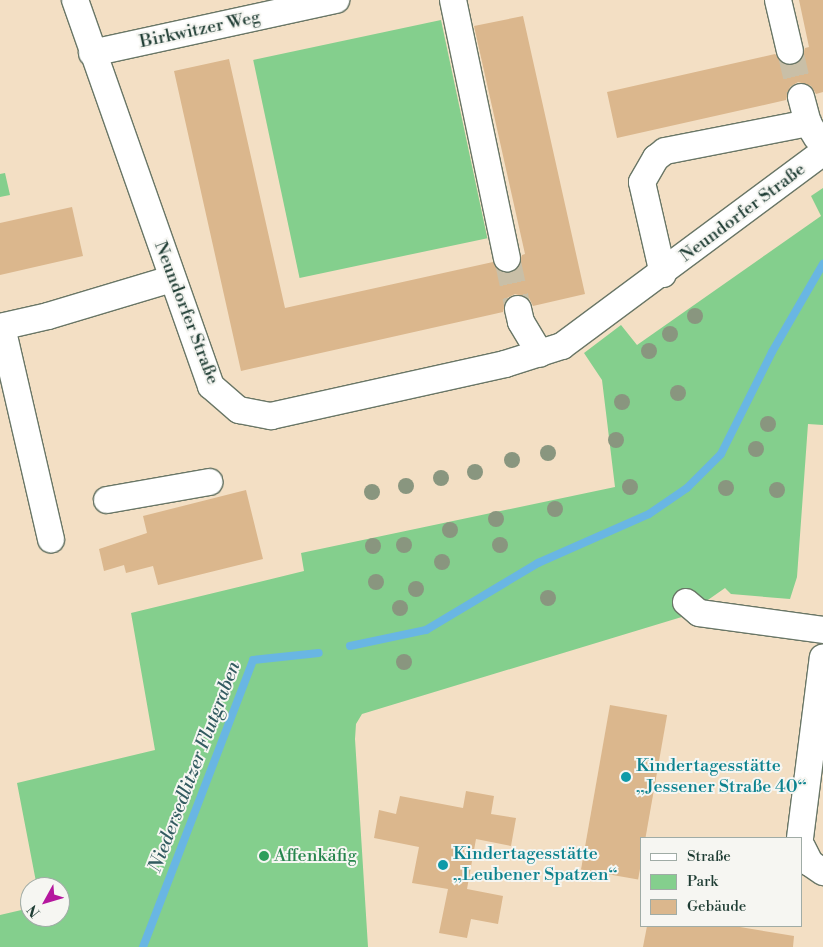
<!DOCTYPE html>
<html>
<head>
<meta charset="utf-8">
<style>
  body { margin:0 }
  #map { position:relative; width:823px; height:947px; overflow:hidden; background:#f3dfc4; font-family:"Libre Bodoni",serif }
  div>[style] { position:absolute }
  .green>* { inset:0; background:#84cf8d; transform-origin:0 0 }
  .stream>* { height:8px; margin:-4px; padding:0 4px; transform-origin:4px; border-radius:4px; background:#69b6e3 }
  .building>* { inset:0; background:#dbb78d; transform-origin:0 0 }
  .minor-tunnel>* { height:26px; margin-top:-13px; transform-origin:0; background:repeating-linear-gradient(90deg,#c9bfa7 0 26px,transparent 0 39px) }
  .roads { filter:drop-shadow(1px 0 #697666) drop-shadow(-1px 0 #697666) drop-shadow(0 1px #697666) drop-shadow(0 -1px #697666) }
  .minor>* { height:26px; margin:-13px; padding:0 13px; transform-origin:13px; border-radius:13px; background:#fff }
  .trees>* { width:16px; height:16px; margin:-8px; border-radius:50%; background:#89967f }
  .dots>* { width:14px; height:14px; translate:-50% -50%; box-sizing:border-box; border:2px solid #f6f6f2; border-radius:50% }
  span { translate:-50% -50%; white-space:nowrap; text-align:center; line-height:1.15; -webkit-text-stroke:4px #f6f6f2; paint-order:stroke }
  .street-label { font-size:18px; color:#1f3d34 }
  .culture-label { font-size:18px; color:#0d838f }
  .left { translate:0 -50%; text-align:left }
  .leisure-label { font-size:18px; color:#27864d }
  .water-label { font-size:19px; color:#325b60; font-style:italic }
  .legend { position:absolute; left:640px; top:837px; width:162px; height:90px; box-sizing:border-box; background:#f6f6f2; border:1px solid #a0aca6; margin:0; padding:6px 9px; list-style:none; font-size:15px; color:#1f3d34 }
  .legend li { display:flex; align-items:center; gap:10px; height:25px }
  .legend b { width:25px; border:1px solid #a0aca6 }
  .north { position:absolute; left:20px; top:877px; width:50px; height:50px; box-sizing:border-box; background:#f6f6f2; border:1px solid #a0aca6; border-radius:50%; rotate:231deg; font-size:14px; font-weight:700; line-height:20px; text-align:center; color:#1f3d34 }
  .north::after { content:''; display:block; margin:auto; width:18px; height:22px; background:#b5179e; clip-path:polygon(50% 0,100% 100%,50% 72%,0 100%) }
</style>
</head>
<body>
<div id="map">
  <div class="green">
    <div style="left:441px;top:20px;width:223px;height:192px;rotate:78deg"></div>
    <div style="clip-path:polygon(5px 173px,10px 195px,0 197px,0 174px)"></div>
    <div style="clip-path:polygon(823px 188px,823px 425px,808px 424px,797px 577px,790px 599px,731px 594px,725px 588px,685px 616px,362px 714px,356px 724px,355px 739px,368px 947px,0 947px,0 915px,30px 908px,30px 917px,60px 917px,60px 887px,37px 887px,17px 783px,155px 750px,131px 613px,304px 571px,301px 553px,615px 487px,602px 380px,584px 353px,621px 325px,637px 345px,821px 216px,811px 196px)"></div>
  </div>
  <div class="stream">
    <div style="left:350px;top:646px;width:78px;rotate:-11.9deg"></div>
    <div style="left:426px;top:630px;width:131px;rotate:-30.9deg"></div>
    <div style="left:538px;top:563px;width:121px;rotate:-23.8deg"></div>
    <div style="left:649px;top:514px;width:46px;rotate:-34.4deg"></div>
    <div style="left:687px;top:488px;width:48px;rotate:-45deg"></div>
    <div style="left:721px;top:454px;width:114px;rotate:-63.4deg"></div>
    <div style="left:772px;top:352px;width:102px;rotate:-59.9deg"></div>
    <div style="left:143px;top:947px;width:307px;rotate:-69deg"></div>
    <div style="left:253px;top:660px;width:66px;rotate:-6.1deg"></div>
  </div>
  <div class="building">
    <div style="clip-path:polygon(799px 0,823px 0,823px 92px,816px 94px,811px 86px,798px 82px,790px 87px,786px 100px,617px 138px,607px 92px,775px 54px,785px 65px,800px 62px,805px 48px,809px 47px)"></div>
    <div style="clip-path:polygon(523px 16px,585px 294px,533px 306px,529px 298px,515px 294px,507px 298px,503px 312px,241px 371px,174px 71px,229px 59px,285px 308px,493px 262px,502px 272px,510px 273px,517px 269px,522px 255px,525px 254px,474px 26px)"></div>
    <div style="clip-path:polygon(72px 207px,83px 256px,0 275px,0 223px)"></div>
    <div style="clip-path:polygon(246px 490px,263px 559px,158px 585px,153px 566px,126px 573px,124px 565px,104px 571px,99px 549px,147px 533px,143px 516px)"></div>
    <div style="left:610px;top:705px;width:58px;height:167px;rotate:10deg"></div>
    <div style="clip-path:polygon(466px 791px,494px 796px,491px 814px,516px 818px,511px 846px,476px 839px,467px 889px,503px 896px,498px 924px,471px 919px,467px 938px,439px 933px,448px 889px,412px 883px,419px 847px,374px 838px,379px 810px,396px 814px,400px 796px,463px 808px)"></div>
    <div style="clip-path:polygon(647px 926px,734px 926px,794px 936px,793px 947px,643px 947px)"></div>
  </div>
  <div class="minor-tunnel">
    <div style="left:790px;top:51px;width:47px;rotate:76.6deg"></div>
    <div style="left:507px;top:258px;width:52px;rotate:77.8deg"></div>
  </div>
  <div class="roads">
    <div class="minor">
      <div style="left:75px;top:0;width:409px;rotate:70.6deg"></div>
      <div style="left:211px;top:386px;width:37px;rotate:41deg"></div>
      <div style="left:239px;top:410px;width:33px;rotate:11deg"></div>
      <div style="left:271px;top:416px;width:240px;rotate:-12.5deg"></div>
      <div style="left:505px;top:364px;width:60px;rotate:-17.5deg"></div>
      <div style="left:562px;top:346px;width:325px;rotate:-36.6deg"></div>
      <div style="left:453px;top:0;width:264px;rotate:78.2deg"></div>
      <div style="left:778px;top:0;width:52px;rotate:76.8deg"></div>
      <div style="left:92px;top:53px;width:250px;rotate:-12.3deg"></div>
      <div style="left:801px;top:97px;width:27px;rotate:75deg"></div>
      <div style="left:808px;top:123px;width:17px;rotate:59deg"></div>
      <div style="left:663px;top:274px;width:94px;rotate:-102.9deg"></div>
      <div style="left:642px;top:182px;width:28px;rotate:-60deg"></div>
      <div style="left:656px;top:158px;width:11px;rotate:-38deg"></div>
      <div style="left:665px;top:151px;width:146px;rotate:-11.1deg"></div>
      <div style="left:518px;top:309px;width:13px;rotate:77deg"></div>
      <div style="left:521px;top:322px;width:37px;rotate:59deg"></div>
      <div style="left:0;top:327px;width:49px;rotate:-12.9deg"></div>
      <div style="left:48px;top:316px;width:128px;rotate:-16.7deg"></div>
      <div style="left:2px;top:327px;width:218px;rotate:77deg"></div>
      <div style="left:107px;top:500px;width:104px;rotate:-10deg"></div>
      <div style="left:686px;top:602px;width:17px;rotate:40deg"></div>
      <div style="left:699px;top:613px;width:125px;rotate:7.8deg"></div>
      <div style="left:800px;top:838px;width:182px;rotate:-82.8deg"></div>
      <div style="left:802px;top:847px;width:18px;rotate:63deg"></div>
      <div style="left:810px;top:863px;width:16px;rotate:35deg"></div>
    </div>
  </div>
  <div class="trees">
    <div style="left:695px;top:316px"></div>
    <div style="left:670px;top:334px"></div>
    <div style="left:649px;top:351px"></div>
    <div style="left:678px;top:393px"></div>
    <div style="left:622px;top:402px"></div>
    <div style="left:768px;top:424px"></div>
    <div style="left:616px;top:440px"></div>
    <div style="left:756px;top:449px"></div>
    <div style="left:548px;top:453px"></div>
    <div style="left:512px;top:460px"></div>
    <div style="left:475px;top:472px"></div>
    <div style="left:441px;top:478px"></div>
    <div style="left:406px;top:486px"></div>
    <div style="left:630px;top:487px"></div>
    <div style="left:726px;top:488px"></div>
    <div style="left:777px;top:490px"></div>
    <div style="left:372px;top:492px"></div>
    <div style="left:555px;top:509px"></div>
    <div style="left:496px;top:519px"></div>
    <div style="left:450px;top:530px"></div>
    <div style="left:404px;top:545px"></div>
    <div style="left:500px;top:545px"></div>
    <div style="left:373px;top:546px"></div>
    <div style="left:442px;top:562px"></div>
    <div style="left:376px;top:582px"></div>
    <div style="left:416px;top:589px"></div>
    <div style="left:548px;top:598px"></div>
    <div style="left:400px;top:608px"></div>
    <div style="left:404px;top:662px"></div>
  </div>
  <div class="dots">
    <div style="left:626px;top:777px;background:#0f9aa8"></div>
    <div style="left:264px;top:856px;background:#2e9e5b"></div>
    <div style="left:443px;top:865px;background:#0f9aa8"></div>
  </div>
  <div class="street-label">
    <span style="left:200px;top:30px;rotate:-12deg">Birkwitzer Weg</span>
    <span style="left:743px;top:213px;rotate:-37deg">Neundorfer Straße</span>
    <span style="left:186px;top:313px;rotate:69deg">Neundorfer Straße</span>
  </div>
  <div class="culture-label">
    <span class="left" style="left:636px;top:777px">Kindertagesstätte<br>„Jessener Straße 40“</span>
    <span class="left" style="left:453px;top:865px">Kindertagesstätte<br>„Leubener Spatzen“</span>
  </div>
  <div class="leisure-label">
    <span class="left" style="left:274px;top:856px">Affenkäfig</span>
  </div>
  <div class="water-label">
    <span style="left:195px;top:767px;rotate:-69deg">Niedersedlitzer Flutgraben</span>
  </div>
  <ul class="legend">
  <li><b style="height:6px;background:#fff"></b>Straße</li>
  <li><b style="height:14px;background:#84cf8d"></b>Park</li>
  <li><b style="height:14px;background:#dbb78d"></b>Gebäude</li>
  </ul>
  <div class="north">N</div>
</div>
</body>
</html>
